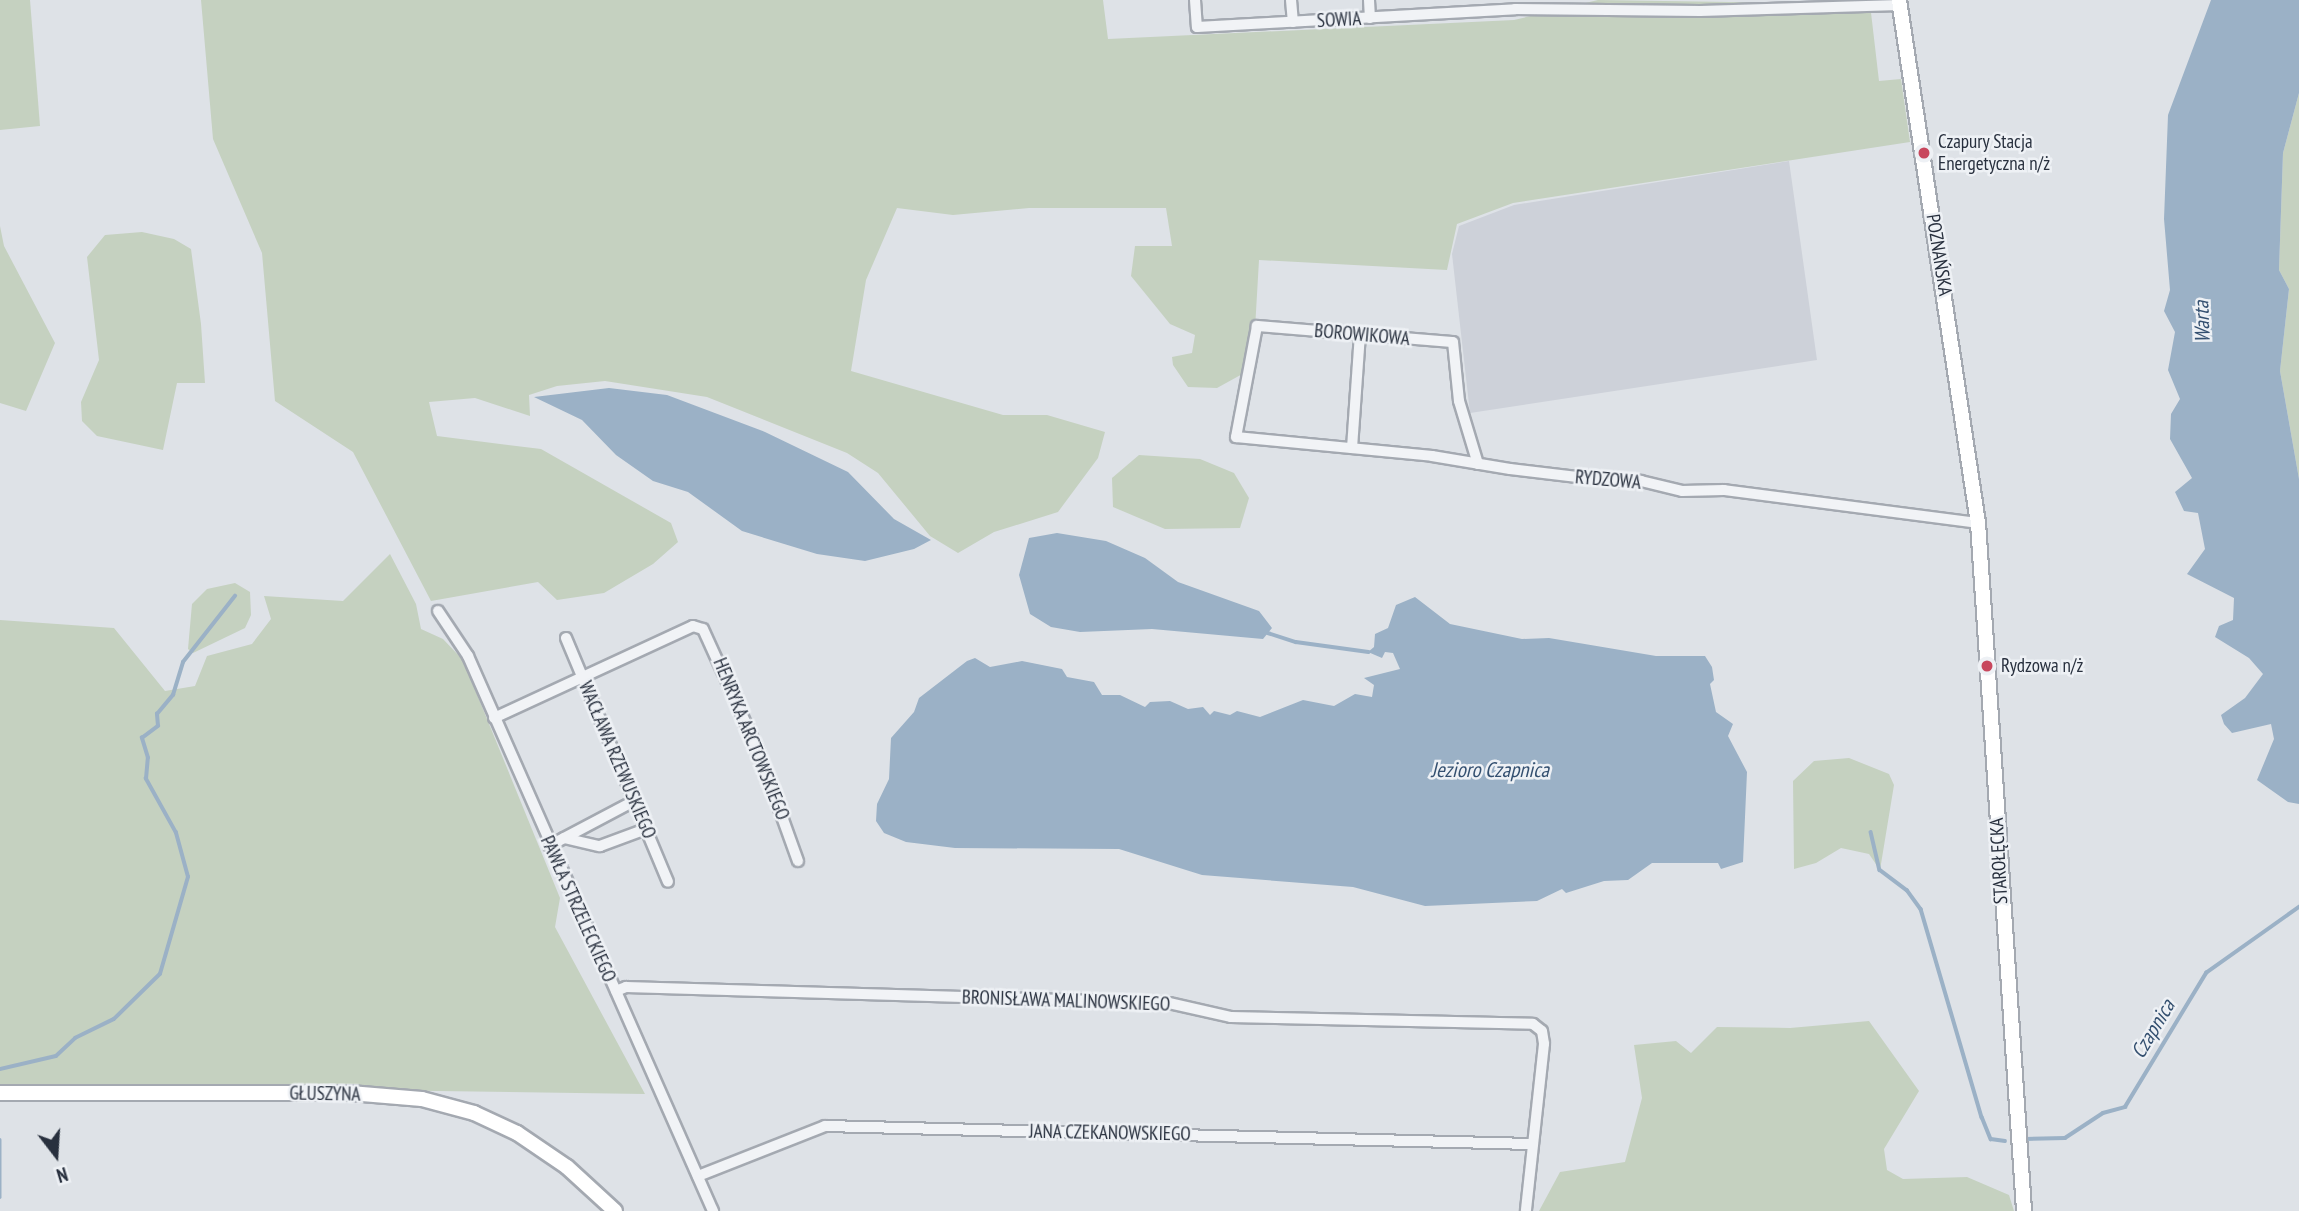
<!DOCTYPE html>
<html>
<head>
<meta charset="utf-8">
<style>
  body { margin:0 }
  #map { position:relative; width:2299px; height:1211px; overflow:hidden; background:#dee2e7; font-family:"PT Sans Narrow",sans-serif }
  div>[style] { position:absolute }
  .built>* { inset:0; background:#cdd1d9 }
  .green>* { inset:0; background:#c5d1c0 }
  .water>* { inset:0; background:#9bb1c6 }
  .stream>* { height:3.5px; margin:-1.75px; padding:0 1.75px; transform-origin:1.75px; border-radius:1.75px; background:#9bb1c6 }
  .roads { filter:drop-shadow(2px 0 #a4a9b1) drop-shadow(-2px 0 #a4a9b1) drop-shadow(0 2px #a4a9b1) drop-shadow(0 -2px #a4a9b1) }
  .street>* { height:10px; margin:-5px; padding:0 5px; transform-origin:5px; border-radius:5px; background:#f1f3f6 }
  .secondary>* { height:14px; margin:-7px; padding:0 7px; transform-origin:7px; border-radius:7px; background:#fff }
  .dots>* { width:19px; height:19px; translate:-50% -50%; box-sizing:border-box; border:4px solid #eef1f5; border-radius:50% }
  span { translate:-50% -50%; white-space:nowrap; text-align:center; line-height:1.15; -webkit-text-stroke:5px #eef1f5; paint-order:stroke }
  .street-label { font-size:19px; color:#28303e }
  .poi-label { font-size:19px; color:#28303e }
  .left { translate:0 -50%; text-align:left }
  .water-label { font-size:21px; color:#345070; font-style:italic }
  .north { position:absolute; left:21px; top:1120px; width:70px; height:70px; -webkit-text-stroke:5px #eef1f5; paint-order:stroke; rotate:163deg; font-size:19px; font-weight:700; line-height:28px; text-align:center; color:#28303e }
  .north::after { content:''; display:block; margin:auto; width:24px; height:32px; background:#28303e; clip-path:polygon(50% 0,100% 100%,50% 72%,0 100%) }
</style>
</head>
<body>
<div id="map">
  <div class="built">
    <div style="clip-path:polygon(1789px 161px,1817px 360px,1470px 413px,1452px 254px,1459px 226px,1514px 205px)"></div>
  </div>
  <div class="green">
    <div style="clip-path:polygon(0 0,30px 0,40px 126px,0 130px)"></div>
    <div style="clip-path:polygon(201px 0,1103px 0,1108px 39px,1514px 20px,1598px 0,1870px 4px,1879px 81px,1901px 79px,1910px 142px,1513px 203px,1457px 224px,1447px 270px,1259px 260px,1255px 329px,1246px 372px,1217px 388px,1188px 387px,1173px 365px,1172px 357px,1192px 353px,1195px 335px,1170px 324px,1131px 276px,1135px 246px,1172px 246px,1166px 208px,1029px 208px,953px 215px,897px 208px,866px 280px,851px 371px,1003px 415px,1047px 415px,1105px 432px,1098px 458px,1058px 512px,994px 532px,958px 553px,930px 536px,878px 473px,847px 453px,707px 397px,605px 381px,557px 386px,529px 395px,530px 416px,475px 398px,429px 402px,437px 436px,541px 449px,671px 523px,678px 542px,653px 564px,604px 593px,557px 600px,538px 582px,431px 601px,353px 452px,275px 401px,262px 253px,213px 139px)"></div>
    <div style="clip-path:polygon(2299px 93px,2299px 479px,2280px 371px,2289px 289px,2279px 270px,2283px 153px)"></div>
    <div style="clip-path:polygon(0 226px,4px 246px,55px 343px,26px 411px,0 403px)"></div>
    <div style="clip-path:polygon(142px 232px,174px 239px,191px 249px,201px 324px,205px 383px,177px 383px,163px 450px,97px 436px,82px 421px,81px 402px,99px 360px,87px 257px,105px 235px)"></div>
    <div style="clip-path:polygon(1139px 455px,1200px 459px,1234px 473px,1249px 498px,1240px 528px,1165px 529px,1113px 507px,1112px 478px)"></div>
    <div style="clip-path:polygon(390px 554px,416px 604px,421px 629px,443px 639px,463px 660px,560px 898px,555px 927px,645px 1094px,0 1085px,0 620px,114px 628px,165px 691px,195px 686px,207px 656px,252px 644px,271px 619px,264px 596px,343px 601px)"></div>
    <div style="clip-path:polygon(235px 583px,250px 592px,251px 615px,245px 628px,193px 653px,188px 649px,192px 604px,207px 589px)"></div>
    <div style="clip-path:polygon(1849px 758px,1889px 774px,1894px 785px,1880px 870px,1869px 854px,1841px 848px,1816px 863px,1794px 869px,1793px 781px,1814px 761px)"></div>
    <div style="clip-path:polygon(1869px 1021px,1919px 1091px,1884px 1149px,1887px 1170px,1903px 1179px,1967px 1177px,2009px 1195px,2014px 1211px,1539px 1211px,1560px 1172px,1625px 1162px,1642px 1098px,1634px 1045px,1676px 1041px,1691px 1053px,1717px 1027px,1790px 1028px)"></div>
  </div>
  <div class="water">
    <div style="clip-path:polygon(2211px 0,2299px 0,2299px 93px,2283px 153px,2279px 270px,2289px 289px,2280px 371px,2299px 479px,2299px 804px,2288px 802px,2257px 780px,2274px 739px,2271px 724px,2232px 733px,2224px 724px,2221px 715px,2245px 698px,2263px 674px,2249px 658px,2215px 637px,2219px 626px,2233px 620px,2234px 598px,2187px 574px,2205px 549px,2198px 513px,2184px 511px,2175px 492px,2192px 478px,2170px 439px,2171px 414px,2180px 399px,2168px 370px,2175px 332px,2164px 311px,2170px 290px,2164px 219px,2168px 115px)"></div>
    <div style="clip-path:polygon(609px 388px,667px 395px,765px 432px,848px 472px,894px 519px,931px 540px,914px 549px,865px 561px,817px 554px,742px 531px,688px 492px,653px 481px,616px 455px,582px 420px,534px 397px)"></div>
    <div style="clip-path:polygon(1057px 533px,1106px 541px,1145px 558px,1178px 582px,1259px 611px,1272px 628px,1263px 639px,1152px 629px,1080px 632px,1051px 627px,1030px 614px,1019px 575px,1029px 538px)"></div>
    <div style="clip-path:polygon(1415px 597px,1450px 624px,1522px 639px,1549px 638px,1656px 656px,1705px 656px,1712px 667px,1714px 680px,1710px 684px,1716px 712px,1733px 724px,1728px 736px,1747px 772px,1743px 862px,1721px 869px,1718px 863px,1652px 863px,1628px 880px,1604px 881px,1566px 893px,1562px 889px,1537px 901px,1425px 906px,1353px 887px,1202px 875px,1119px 849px,955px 848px,906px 842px,884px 833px,876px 821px,877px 804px,889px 779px,891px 738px,914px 712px,919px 698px,967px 661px,975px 658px,990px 667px,1022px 661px,1062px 669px,1067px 677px,1094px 682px,1102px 695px,1120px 695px,1145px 707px,1150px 702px,1170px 701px,1188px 709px,1203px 707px,1210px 715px,1214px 711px,1230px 715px,1237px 711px,1260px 717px,1303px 700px,1334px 706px,1355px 694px,1372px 697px,1374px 685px,1364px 678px,1400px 669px,1393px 653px,1385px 652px,1382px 658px,1368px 652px,1374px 647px,1375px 634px,1388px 628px,1396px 605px)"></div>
  </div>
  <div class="stream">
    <div style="left:1268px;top:633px;width:29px;rotate:18deg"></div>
    <div style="left:1296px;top:642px;width:73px;rotate:7.9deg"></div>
    <div style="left:1871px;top:832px;width:39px;rotate:77deg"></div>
    <div style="left:1880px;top:870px;width:34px;rotate:37deg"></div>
    <div style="left:1907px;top:890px;width:24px;rotate:54deg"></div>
    <div style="left:1921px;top:909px;width:217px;rotate:73.7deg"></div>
    <div style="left:1982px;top:1117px;width:24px;rotate:68deg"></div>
    <div style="left:1991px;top:1139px;width:14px;rotate:8deg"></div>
    <div style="left:0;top:1069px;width:57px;rotate:-13.1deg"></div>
    <div style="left:56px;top:1056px;width:26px;rotate:-43deg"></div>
    <div style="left:75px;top:1038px;width:43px;rotate:-26deg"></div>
    <div style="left:114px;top:1019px;width:64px;rotate:-44.4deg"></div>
    <div style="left:160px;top:974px;width:101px;rotate:-73.9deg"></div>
    <div style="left:188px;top:877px;width:46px;rotate:-105.3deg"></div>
    <div style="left:176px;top:833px;width:62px;rotate:-119.1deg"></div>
    <div style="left:146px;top:779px;width:21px;rotate:-85deg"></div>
    <div style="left:148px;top:758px;width:21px;rotate:-107deg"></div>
    <div style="left:142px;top:738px;width:20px;rotate:-37deg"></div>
    <div style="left:158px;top:726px;width:12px;rotate:-95deg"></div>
    <div style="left:157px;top:714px;width:25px;rotate:-50deg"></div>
    <div style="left:173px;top:695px;width:34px;rotate:-73deg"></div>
    <div style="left:183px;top:662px;width:84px;rotate:-51.8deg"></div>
    <div style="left:2025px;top:1139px;width:40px;rotate:-1.4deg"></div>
    <div style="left:2065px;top:1138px;width:45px;rotate:-33.3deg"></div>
    <div style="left:2103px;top:1113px;width:23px;rotate:-15deg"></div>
    <div style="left:2125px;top:1107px;width:157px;rotate:-58.8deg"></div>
    <div style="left:2206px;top:973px;width:114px;rotate:-35.4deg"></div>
    <div style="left:0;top:1140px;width:57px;rotate:90deg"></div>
  </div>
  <div class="roads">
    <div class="street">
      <div style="left:1195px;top:0;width:27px;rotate:86deg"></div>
      <div style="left:1197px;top:27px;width:319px;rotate:-3.2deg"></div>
      <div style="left:1515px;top:9px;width:185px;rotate:0.6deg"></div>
      <div style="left:1700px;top:11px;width:200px;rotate:-1.7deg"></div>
      <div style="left:1291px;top:0;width:22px;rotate:85deg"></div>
      <div style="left:1369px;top:0;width:18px;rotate:87deg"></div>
      <div style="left:1352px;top:448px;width:113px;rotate:-86deg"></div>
      <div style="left:1478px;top:464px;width:66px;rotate:-106.8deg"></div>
      <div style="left:1459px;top:401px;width:59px;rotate:-95.8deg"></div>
      <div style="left:1453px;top:342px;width:197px;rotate:-175.3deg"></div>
      <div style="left:1257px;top:326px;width:113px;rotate:100.7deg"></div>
      <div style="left:1236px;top:437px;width:197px;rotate:5.5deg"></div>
      <div style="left:1432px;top:456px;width:79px;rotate:9.5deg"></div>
      <div style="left:1510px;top:469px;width:93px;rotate:6.8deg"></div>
      <div style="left:1602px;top:480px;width:39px;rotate:1deg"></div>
      <div style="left:1641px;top:481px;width:42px;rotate:13.7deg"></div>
      <div style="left:1682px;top:491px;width:42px;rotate:-1.4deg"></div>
      <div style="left:1724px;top:490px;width:256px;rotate:7.4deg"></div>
      <div style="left:438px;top:611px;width:54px;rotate:56.3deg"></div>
      <div style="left:468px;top:656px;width:607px;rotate:66.18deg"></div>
      <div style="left:566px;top:638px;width:264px;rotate:67.3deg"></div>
      <div style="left:494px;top:718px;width:219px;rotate:-24.8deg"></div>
      <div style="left:693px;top:626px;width:10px;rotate:17deg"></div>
      <div style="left:703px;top:629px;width:133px;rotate:65.6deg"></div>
      <div style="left:758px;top:750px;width:118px;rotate:70.2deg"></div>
      <div style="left:564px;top:838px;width:37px;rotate:13deg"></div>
      <div style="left:600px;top:846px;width:49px;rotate:-20.3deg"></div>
      <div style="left:549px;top:846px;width:96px;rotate:-27.9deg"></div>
      <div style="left:616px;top:991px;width:11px;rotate:-22deg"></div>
      <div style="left:626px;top:987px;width:543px;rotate:1.69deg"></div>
      <div style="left:1169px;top:1003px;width:64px;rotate:12.7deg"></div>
      <div style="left:1231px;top:1017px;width:302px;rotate:1.3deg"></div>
      <div style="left:1533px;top:1024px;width:11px;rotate:38deg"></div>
      <div style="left:1542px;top:1031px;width:13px;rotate:81deg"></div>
      <div style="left:1544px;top:1044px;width:168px;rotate:96.2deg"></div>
      <div style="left:698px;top:1176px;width:136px;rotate:-21.5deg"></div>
      <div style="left:825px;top:1126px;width:708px;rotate:1.46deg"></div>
    </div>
    <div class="secondary">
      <div style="left:1899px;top:0;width:529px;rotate:81.41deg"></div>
      <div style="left:1978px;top:523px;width:690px;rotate:86.17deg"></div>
      <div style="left:0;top:1093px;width:350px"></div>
      <div style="left:350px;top:1093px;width:72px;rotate:4.8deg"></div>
      <div style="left:422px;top:1099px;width:54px;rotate:15.1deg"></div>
      <div style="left:474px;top:1113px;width:47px;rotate:24.9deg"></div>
      <div style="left:517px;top:1133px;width:60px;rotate:34.2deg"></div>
      <div style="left:567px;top:1167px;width:65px;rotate:42.5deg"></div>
    </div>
  </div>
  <div class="dots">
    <div style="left:1924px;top:153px;background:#c8475d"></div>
    <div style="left:1987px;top:666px;background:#c8475d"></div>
  </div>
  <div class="street-label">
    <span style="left:1339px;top:20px;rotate:-3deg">SOWIA</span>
    <span style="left:1939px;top:255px;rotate:81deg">POZNAŃSKA</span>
    <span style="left:1362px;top:335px;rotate:5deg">BOROWIKOWA</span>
    <span style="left:1608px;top:480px;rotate:5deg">RYDZOWA</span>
    <span style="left:751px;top:739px;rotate:68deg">HENRYKA ARCTOWSKIEGO</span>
    <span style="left:617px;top:760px;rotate:67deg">WACŁAWA RZEWUSKIEGO</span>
    <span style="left:1999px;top:861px;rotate:-93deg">STAROŁĘCKA</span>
    <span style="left:578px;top:909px;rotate:66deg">PAWŁA STRZELECKIEGO</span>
    <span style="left:1066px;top:1001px;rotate:2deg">BRONISŁAWA MALINOWSKIEGO</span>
    <span style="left:325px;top:1094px;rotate:1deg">GŁUSZYNA</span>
    <span style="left:1110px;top:1133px;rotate:1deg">JANA CZEKANOWSKIEGO</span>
  </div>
  <div class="poi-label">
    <span class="left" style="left:1938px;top:153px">Czapury Stacja<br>Energetyczna n/ż</span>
    <span class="left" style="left:2001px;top:666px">Rydzowa n/ż</span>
  </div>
  <div class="water-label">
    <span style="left:2202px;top:322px;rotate:-92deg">Warta</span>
    <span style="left:1490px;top:770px">Jezioro Czapnica</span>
    <span style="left:2153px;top:1029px;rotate:-59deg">Czapnica</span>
  </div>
  <div class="north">N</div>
</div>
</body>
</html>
